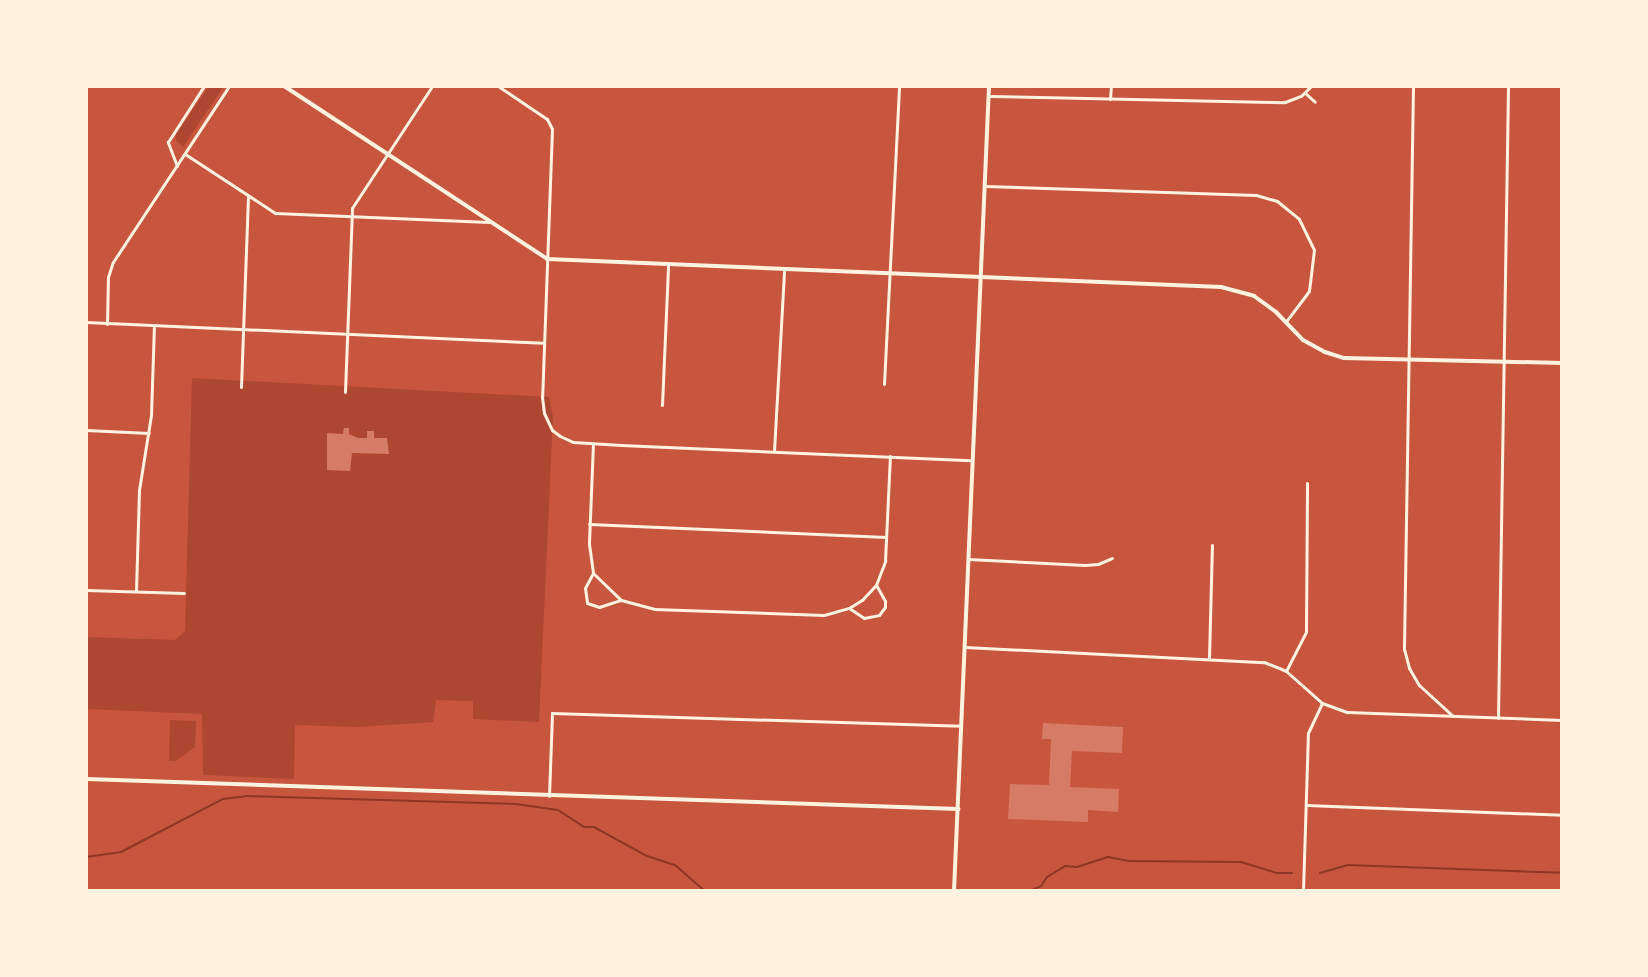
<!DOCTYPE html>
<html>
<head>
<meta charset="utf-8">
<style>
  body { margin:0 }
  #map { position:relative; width:1648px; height:977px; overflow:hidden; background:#c8553d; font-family:Arial,sans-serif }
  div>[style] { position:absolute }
  .green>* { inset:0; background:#ae4732 }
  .stream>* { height:2px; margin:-1px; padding:0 1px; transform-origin:1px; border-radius:1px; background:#8f3625 }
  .building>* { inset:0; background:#d67c66 }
  .minor>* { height:3px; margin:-1.5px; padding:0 1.5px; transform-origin:1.5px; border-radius:1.5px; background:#fff3e0 }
  .tertiary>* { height:4px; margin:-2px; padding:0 2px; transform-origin:2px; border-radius:2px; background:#fff3e0 }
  span { translate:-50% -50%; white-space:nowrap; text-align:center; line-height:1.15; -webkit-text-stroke:4px #fff3e0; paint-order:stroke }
  .frame { position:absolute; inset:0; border:88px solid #fff3e0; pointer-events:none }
</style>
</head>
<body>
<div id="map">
  <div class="green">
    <div style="clip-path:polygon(209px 86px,224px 86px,183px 147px,176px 141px,176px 134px)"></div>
    <div style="clip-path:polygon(192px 378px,549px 397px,553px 417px,539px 722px,473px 719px,473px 701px,436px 700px,433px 722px,358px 727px,295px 725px,294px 779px,203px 775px,202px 714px,86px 709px,86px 637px,175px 640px,185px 631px)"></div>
    <div style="clip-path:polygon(170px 720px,196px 721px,195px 747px,176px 761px,169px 761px)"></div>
  </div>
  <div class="stream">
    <div style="left:86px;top:857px;width:35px;rotate:-8deg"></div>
    <div style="left:121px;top:852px;width:115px;rotate:-27.5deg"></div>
    <div style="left:223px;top:799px;width:23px;rotate:-7deg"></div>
    <div style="left:246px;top:796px;width:270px;rotate:1.7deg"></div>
    <div style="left:516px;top:804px;width:42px;rotate:8.1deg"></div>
    <div style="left:558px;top:810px;width:31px;rotate:33deg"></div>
    <div style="left:584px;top:827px;width:10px"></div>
    <div style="left:594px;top:827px;width:60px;rotate:28.7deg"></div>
    <div style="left:647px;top:856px;width:29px;rotate:18deg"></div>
    <div style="left:675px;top:865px;width:40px;rotate:41deg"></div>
    <div style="left:1320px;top:873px;width:29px;rotate:-16deg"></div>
    <div style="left:1348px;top:865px;width:214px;rotate:2.1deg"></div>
    <div style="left:1030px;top:891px;width:12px;rotate:-24deg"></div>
    <div style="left:1041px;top:886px;width:11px;rotate:-56deg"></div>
    <div style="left:1047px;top:877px;width:21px;rotate:-31deg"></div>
    <div style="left:1065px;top:866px;width:12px;rotate:5deg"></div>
    <div style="left:1077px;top:867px;width:33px;rotate:-18deg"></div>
    <div style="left:1108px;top:857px;width:21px;rotate:11deg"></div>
    <div style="left:1129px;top:861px;width:112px;rotate:0.5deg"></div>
    <div style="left:1241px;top:862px;width:38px;rotate:17deg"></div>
    <div style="left:1277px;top:873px;width:15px"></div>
  </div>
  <div class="building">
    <div style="clip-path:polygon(344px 428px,349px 428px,349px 434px,358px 438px,367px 438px,367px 431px,374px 431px,374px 438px,387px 438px,389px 454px,352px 453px,350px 471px,327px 470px,327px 433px,343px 434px)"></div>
    <div style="clip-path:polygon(1043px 723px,1123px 727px,1122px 753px,1072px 751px,1070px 787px,1119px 789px,1118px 812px,1088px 810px,1088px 822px,1008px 819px,1010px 784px,1049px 785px,1051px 739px,1042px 739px)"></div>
  </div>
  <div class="minor">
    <div style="left:498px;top:86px;width:59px;rotate:34deg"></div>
    <div style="left:547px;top:119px;width:11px;rotate:63deg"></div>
    <div style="left:552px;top:129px;width:268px;rotate:92.1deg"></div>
    <div style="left:542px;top:397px;width:16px;rotate:83deg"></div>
    <div style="left:544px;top:413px;width:19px;rotate:65deg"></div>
    <div style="left:552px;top:430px;width:10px;rotate:37deg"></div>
    <div style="left:560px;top:436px;width:14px;rotate:25deg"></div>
    <div style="left:573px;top:442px;width:48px;rotate:3.6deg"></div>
    <div style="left:621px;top:445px;width:350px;rotate:2.5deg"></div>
    <div style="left:1413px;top:86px;width:563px;rotate:90.92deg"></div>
    <div style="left:1404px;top:649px;width:20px;rotate:75deg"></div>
    <div style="left:1409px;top:668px;width:20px;rotate:60deg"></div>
    <div style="left:1419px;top:685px;width:46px;rotate:42.4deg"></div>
    <div style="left:1305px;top:93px;width:13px;rotate:42deg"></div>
    <div style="left:989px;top:96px;width:296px;rotate:1.2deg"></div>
    <div style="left:1285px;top:102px;width:17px;rotate:-21deg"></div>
    <div style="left:1301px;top:96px;width:14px;rotate:-45deg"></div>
    <div style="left:1110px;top:99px;width:13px;rotate:-86deg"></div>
    <div style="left:185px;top:154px;width:108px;rotate:33.2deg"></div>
    <div style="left:275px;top:213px;width:214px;rotate:2.4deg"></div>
    <div style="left:177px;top:166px;width:26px;rotate:-111deg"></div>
    <div style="left:168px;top:142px;width:67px;rotate:-57.3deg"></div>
    <div style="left:985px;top:186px;width:271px;rotate:1.9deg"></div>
    <div style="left:1256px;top:195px;width:22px;rotate:16deg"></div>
    <div style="left:1277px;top:201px;width:28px;rotate:39deg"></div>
    <div style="left:1299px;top:219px;width:34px;rotate:64deg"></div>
    <div style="left:1314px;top:250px;width:41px;rotate:97deg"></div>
    <div style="left:1309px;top:291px;width:39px;rotate:127deg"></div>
    <div style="left:86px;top:322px;width:458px;rotate:2.6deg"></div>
    <div style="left:107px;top:324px;width:47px;rotate:-88.8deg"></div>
    <div style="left:108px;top:277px;width:16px;rotate:-72deg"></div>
    <div style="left:113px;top:262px;width:211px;rotate:-56.6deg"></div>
    <div style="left:884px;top:384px;width:298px;rotate:-87.1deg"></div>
    <div style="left:241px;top:387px;width:190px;rotate:-87.9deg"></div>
    <div style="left:345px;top:392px;width:184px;rotate:-87.8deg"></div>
    <div style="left:352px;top:208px;width:146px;rotate:-56.7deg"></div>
    <div style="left:662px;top:405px;width:139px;rotate:-87.5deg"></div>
    <div style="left:86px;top:430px;width:63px;rotate:2.7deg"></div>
    <div style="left:593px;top:443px;width:101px;rotate:92.3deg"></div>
    <div style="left:589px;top:544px;width:29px;rotate:82deg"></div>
    <div style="left:593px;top:573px;width:39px;rotate:44deg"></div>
    <div style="left:621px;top:600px;width:34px;rotate:15deg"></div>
    <div style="left:654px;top:609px;width:170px;rotate:2deg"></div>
    <div style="left:824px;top:615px;width:26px;rotate:-16deg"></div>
    <div style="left:849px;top:608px;width:15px;rotate:-32deg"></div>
    <div style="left:862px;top:600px;width:21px;rotate:-47deg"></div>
    <div style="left:876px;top:585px;width:26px;rotate:-69deg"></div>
    <div style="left:885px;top:561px;width:105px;rotate:-87.3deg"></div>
    <div style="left:774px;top:451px;width:181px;rotate:-86.8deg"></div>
    <div style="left:589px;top:524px;width:297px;rotate:2.5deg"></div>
    <div style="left:968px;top:559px;width:117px;rotate:2.9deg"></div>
    <div style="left:1085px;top:565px;width:13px;rotate:-4deg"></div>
    <div style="left:1098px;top:564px;width:15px;rotate:-23deg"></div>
    <div style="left:593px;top:573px;width:17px;rotate:118deg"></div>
    <div style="left:585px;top:588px;width:15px;rotate:82deg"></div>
    <div style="left:587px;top:603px;width:13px;rotate:18deg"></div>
    <div style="left:599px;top:607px;width:23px;rotate:-18deg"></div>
    <div style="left:86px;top:590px;width:98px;rotate:1.8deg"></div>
    <div style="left:136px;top:591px;width:101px;rotate:-88.3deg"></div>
    <div style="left:139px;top:490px;width:76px;rotate:-80.9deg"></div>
    <div style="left:151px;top:415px;width:89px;rotate:-88.1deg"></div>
    <div style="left:849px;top:608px;width:18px;rotate:34deg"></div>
    <div style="left:864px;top:618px;width:15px;rotate:-11deg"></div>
    <div style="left:879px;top:615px;width:10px;rotate:-53deg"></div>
    <div style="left:885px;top:607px;width:6px;rotate:-90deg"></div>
    <div style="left:885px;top:601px;width:18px;rotate:-119deg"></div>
    <div style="left:965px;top:647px;width:299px;rotate:2.9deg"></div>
    <div style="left:1264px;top:662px;width:24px;rotate:22deg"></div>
    <div style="left:1286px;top:671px;width:48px;rotate:41.6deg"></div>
    <div style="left:1322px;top:703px;width:27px;rotate:20deg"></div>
    <div style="left:1347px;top:712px;width:215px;rotate:2.1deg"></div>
    <div style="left:1209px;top:658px;width:113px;rotate:-88.5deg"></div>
    <div style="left:1286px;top:671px;width:44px;rotate:-62.9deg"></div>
    <div style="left:1306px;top:632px;width:149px;rotate:-89.6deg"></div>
    <div style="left:1498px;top:718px;width:632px;rotate:-89.09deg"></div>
    <div style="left:549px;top:796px;width:83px;rotate:-87.9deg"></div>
    <div style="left:552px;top:713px;width:409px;rotate:1.8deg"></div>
    <div style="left:1306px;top:805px;width:256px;rotate:2.2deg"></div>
    <div style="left:1303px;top:891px;width:158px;rotate:-88.2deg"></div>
    <div style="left:1308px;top:733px;width:33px;rotate:-65deg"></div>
  </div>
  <div class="tertiary">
    <div style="left:284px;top:86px;width:315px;rotate:33.3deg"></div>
    <div style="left:547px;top:259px;width:675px;rotate:2.38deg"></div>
    <div style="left:1221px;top:287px;width:34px;rotate:15deg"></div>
    <div style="left:1254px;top:296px;width:27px;rotate:36deg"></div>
    <div style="left:1276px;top:312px;width:39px;rotate:46deg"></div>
    <div style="left:1303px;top:340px;width:25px;rotate:29deg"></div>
    <div style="left:1325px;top:352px;width:20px;rotate:18deg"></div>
    <div style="left:1344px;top:358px;width:218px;rotate:1.3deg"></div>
    <div style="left:86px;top:779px;width:873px;rotate:1.97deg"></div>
    <div style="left:954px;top:891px;width:806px;rotate:-87.51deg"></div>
  </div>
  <div class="frame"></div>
</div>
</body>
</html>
